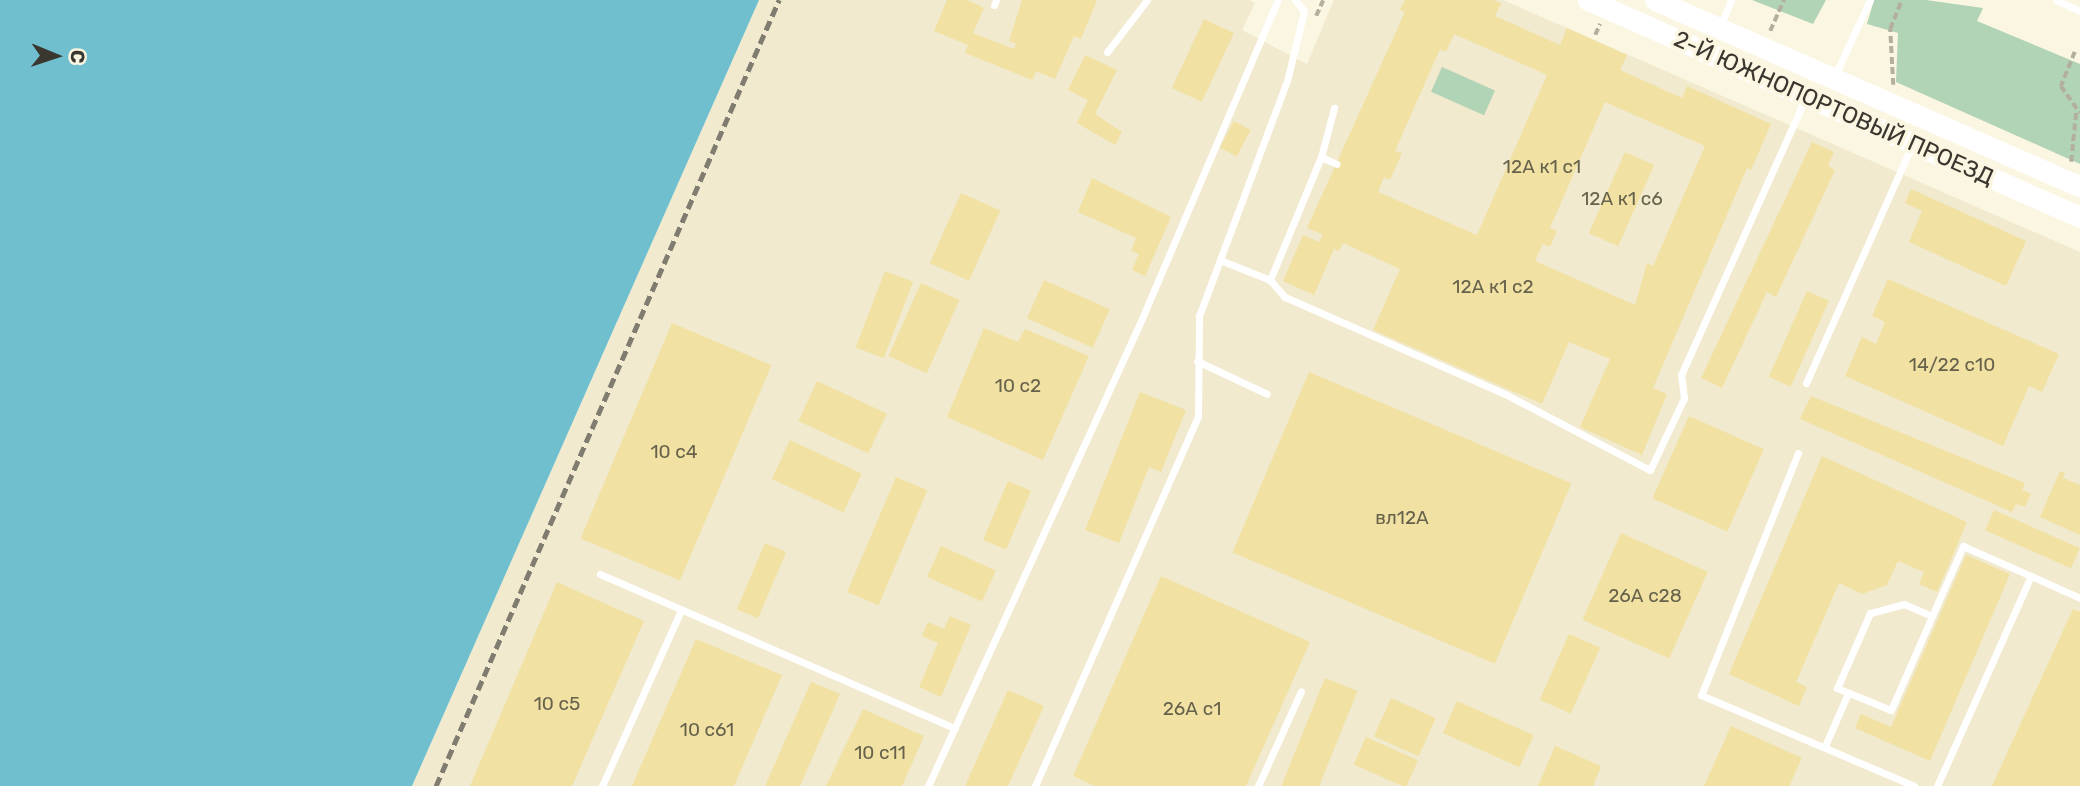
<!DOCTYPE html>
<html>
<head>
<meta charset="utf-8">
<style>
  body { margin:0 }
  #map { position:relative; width:2080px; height:786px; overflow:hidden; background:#fbf6e1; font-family:Rubik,sans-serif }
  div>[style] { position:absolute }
  .built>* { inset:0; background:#f1eace }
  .green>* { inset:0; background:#b1d3b6; transform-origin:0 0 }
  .water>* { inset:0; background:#70bfcf }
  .building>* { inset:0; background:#f1e1a3; transform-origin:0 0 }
  .path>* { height:3.5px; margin-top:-1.75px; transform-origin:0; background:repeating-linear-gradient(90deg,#b3af9f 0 7px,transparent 0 10.5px) }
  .service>* { height:7px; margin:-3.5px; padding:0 3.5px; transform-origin:3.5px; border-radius:3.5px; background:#fff }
  .secondary>* { height:21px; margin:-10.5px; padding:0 10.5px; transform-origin:10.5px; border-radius:10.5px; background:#fff }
  .rail>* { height:5px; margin-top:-2.5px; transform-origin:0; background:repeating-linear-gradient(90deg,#807d70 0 10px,transparent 0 15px) }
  span { translate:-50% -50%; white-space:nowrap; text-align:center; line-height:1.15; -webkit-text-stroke:7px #fbf6e1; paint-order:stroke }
  .number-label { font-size:19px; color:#67624c }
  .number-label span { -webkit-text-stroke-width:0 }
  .street-label { font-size:23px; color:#39372f }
  .north { position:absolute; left:21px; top:21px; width:70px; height:70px; -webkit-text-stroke:5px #fbf6e1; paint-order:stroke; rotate:92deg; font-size:19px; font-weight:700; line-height:28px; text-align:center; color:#39372f }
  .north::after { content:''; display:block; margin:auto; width:24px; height:32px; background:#39372f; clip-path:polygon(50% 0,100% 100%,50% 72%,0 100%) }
</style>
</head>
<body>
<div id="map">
  <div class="built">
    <div style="clip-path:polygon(759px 0,1249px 0,1255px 3px,1242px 30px,1307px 64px,1334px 0,1503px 0,2080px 252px,2080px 786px,412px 786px)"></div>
  </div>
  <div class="green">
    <div style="clip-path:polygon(1752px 0,1826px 0,1813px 24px)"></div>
    <div style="clip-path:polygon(1874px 0,1926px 0,1983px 8px,1977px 21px,2080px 64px,2080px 164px,1896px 82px,1898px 33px,1867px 24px)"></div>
    <div style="left:1442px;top:67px;width:58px;height:27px;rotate:24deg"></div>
  </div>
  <div class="water">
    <div style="clip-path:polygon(0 0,759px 0,412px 786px,0 786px)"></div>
  </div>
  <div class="building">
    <div style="clip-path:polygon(947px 0,967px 0,984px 8px,973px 33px,1014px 49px,1016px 44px,1009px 41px,1022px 0,1097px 0,1081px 39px,1074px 36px,1055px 79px,1036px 71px,1032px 80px,965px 53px,968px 45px,934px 31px)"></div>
    <div style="clip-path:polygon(evenodd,1405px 0,1493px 0,1501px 3px,1495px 16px,1560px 45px,1567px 28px,1627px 55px,1620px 70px,1682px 98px,1687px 86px,1771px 124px,1751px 170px,1747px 168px,1653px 388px,1667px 394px,1642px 455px,1580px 427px,1610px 359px,1569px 342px,1542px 404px,1373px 330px,1400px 269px,1343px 243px,1339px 251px,1334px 249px,1314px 295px,1283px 281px,1303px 235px,1319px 242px,1323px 235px,1307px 228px,1405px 12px,1400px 10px,1405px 0,1454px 34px,1547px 75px,1477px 235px,1378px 192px,1384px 177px,1390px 180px,1402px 153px,1395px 151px,1440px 49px,1446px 52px,1454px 34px,1405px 0,1605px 102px,1705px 146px,1653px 266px,1647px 263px,1635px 305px,1535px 261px,1543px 244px,1550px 247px,1557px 231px,1550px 228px,1605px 102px)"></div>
    <div style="left:1204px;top:19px;width:33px;height:76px;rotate:25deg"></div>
    <div style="clip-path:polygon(1085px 55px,1117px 70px,1095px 114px,1122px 132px,1115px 145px,1077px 123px,1088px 100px,1068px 90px)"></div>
    <div style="left:1234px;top:121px;width:19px;height:30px;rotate:28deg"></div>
    <div style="clip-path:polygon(1812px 142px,1834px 152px,1828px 166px,1835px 170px,1776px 297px,1767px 292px,1722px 388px,1701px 378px)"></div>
    <div style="left:1625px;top:152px;width:32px;height:89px;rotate:24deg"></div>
    <div style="clip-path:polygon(1092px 178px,1171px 217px,1145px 276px,1132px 270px,1139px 254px,1131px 251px,1136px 238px,1078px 212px)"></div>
    <div style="clip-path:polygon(1911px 189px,2026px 241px,2006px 286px,1909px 242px,1922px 211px,1905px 203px)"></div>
    <div style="left:961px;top:193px;width:43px;height:77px;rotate:24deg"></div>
    <div style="left:885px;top:271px;width:30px;height:82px;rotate:21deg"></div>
    <div style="clip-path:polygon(1888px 279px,2059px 354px,2042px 392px,2029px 386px,2003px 446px,1845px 376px,1862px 337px,1876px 344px,1885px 322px,1872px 316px)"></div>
    <div style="left:1044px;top:280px;width:72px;height:42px;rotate:24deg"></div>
    <div style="left:921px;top:283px;width:42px;height:80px;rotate:24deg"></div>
    <div style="left:1807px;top:291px;width:24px;height:94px;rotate:24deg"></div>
    <div style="left:672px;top:323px;width:108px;height:234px;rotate:23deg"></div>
    <div style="clip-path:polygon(984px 328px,1018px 342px,1025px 329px,1089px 356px,1043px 460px,947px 417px)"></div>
    <div style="left:1309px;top:372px;width:285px;height:196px;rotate:23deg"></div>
    <div style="left:817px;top:381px;width:77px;height:44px;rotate:25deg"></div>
    <div style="clip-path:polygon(1140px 392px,1186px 410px,1161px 472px,1149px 467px,1119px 543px,1085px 530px)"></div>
    <div style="clip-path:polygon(1811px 396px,2025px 483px,2022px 490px,2031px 494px,2025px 507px,2016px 504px,2012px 512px,1800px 419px)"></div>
    <div style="left:1689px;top:416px;width:82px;height:90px;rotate:24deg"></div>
    <div style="left:790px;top:440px;width:79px;height:43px;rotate:25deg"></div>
    <div style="clip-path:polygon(1822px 456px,1967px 522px,1937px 592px,1919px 584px,1924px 572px,1898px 561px,1887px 585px,1862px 594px,1839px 583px,1796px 682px,1807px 687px,1799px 706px,1729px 674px)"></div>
    <div style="clip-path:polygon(2060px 471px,2065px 473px,2063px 478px,2080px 485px,2080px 535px,2040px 517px)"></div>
    <div style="left:896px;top:477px;width:34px;height:125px;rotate:23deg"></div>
    <div style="left:1008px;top:481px;width:25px;height:64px;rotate:23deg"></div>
    <div style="left:1994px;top:510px;width:94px;height:22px;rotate:24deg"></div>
    <div style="left:1621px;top:533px;width:95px;height:95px;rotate:24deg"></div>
    <div style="left:765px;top:543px;width:23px;height:72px;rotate:23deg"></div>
    <div style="left:941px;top:546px;width:60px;height:34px;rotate:24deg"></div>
    <div style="clip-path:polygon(1966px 555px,2010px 574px,1930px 761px,1855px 728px,1861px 714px,1891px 727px)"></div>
    <div style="clip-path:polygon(1161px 576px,1310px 642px,1246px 786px,1095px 786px,1073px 776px)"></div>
    <div style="clip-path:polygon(557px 582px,644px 621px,572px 786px,470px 786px)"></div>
    <div style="clip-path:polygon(2073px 609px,2080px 612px,2080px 786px,1992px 786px)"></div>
    <div style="clip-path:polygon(950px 616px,971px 625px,941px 697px,919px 687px,938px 643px,922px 636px,928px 622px,944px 629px)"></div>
    <div style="left:1569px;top:634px;width:34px;height:72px;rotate:24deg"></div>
    <div style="clip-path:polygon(696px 639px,782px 675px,734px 786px,632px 786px)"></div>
    <div style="left:1325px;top:678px;width:35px;height:116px;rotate:22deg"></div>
    <div style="clip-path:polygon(811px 682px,840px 694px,800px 786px,765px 786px)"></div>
    <div style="clip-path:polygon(1008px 690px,1044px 706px,1008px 786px,965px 786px)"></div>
    <div style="left:1391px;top:698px;width:49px;height:42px;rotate:24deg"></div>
    <div style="left:1457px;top:701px;width:84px;height:35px;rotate:24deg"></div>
    <div style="clip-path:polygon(863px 709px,924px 736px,902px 786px,826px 786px)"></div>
    <div style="clip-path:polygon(1731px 726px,1802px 758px,1789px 786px,1704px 786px)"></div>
    <div style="left:1366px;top:737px;width:57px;height:30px;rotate:24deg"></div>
    <div style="clip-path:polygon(1555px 746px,1601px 766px,1593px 786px,1538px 786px)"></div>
  </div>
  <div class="path">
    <div style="left:1316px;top:16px;width:17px;rotate:-66deg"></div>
    <div style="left:1770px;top:31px;width:34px;rotate:-66deg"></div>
    <div style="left:1595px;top:35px;width:12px;rotate:-66deg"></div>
    <div style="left:2075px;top:52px;width:37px;rotate:112deg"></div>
    <div style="left:2061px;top:86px;width:33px;rotate:55deg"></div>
    <div style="left:1893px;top:85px;width:56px;rotate:-93.1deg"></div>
    <div style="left:1890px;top:29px;width:31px;rotate:-68deg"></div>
    <div style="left:2071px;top:162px;width:51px;rotate:-84.4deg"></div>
  </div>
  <div class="service">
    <div style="left:2056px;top:0;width:26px;rotate:25deg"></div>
    <div style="left:994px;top:5px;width:5px;rotate:-68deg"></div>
    <div style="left:1721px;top:25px;width:27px;rotate:-68deg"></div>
    <div style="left:1107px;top:52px;width:66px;rotate:-52.4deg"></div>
    <div style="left:1835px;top:75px;width:83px;rotate:-65deg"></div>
    <div style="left:1321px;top:157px;width:17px;rotate:24deg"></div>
    <div style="left:1220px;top:260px;width:54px;rotate:21.8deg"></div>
    <div style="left:1270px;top:280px;width:133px;rotate:-67.5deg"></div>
    <div style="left:1321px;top:157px;width:51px;rotate:-75.1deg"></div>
    <div style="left:1270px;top:280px;width:23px;rotate:49deg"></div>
    <div style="left:1285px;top:297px;width:243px;rotate:23.8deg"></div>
    <div style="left:1507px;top:395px;width:161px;rotate:27.7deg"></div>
    <div style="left:1650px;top:470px;width:80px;rotate:-64.7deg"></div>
    <div style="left:1684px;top:398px;width:23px;rotate:-97deg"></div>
    <div style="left:1681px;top:375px;width:303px;rotate:-65.8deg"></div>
    <div style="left:1197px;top:361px;width:77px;rotate:25.2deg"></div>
    <div style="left:1806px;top:383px;width:258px;rotate:-66deg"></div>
    <div style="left:1798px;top:453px;width:261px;rotate:111.8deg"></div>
    <div style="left:1701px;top:695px;width:232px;rotate:23.1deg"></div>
    <div style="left:600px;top:574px;width:387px;rotate:23.5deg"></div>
    <div style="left:1932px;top:616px;width:30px;rotate:-157deg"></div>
    <div style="left:1904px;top:604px;width:35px;rotate:165deg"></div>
    <div style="left:1870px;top:613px;width:82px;rotate:113.7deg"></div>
    <div style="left:1837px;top:688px;width:58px;rotate:22.2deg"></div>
    <div style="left:1891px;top:710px;width:103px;rotate:-66.4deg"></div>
    <div style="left:1932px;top:616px;width:77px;rotate:-66.1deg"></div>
    <div style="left:1963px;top:546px;width:74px;rotate:23.8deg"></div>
    <div style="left:1825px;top:746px;width:58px;rotate:-66.5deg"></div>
    <div style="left:602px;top:786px;width:193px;rotate:-65.8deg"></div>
    <div style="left:928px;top:786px;width:509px;rotate:-65.4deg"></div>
    <div style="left:1140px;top:323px;width:351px;rotate:-66.9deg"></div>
    <div style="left:1035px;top:786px;width:403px;rotate:-66.2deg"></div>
    <div style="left:1198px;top:417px;width:101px;rotate:-89.4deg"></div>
    <div style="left:1199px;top:316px;width:251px;rotate:-69.5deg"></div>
    <div style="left:1287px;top:81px;width:72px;rotate:-76.3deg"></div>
    <div style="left:1304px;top:11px;width:14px;rotate:-129deg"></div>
    <div style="left:1258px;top:786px;width:104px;rotate:-65.6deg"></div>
    <div style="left:1937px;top:786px;width:230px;rotate:-65.9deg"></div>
    <div style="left:2031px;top:576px;width:54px;rotate:24.2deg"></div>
  </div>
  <div class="secondary">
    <div style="left:1588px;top:0;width:538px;rotate:23.8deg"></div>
    <div style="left:1655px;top:0;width:464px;rotate:23.7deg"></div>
  </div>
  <div class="rail">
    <div style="left:436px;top:786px;width:858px;rotate:-66.42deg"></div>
  </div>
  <div class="number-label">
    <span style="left:1542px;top:167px">12А к1 с1</span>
    <span style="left:1622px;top:199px">12А к1 с6</span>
    <span style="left:1493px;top:287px">12А к1 с2</span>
    <span style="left:1952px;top:365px">14/22 с10</span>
    <span style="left:1018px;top:386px">10 с2</span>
    <span style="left:674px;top:452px">10 с4</span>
    <span style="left:1402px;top:518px">вл12А</span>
    <span style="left:1645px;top:596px">26А с28</span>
    <span style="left:557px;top:704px">10 с5</span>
    <span style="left:1192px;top:709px">26А с1</span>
    <span style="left:707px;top:730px">10 с61</span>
    <span style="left:880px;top:753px">10 с11</span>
  </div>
  <div class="street-label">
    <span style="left:1834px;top:108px;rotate:24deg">2-Й ЮЖНОПОРТОВЫЙ ПРОЕЗД</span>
  </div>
  <div class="north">С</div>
</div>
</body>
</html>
